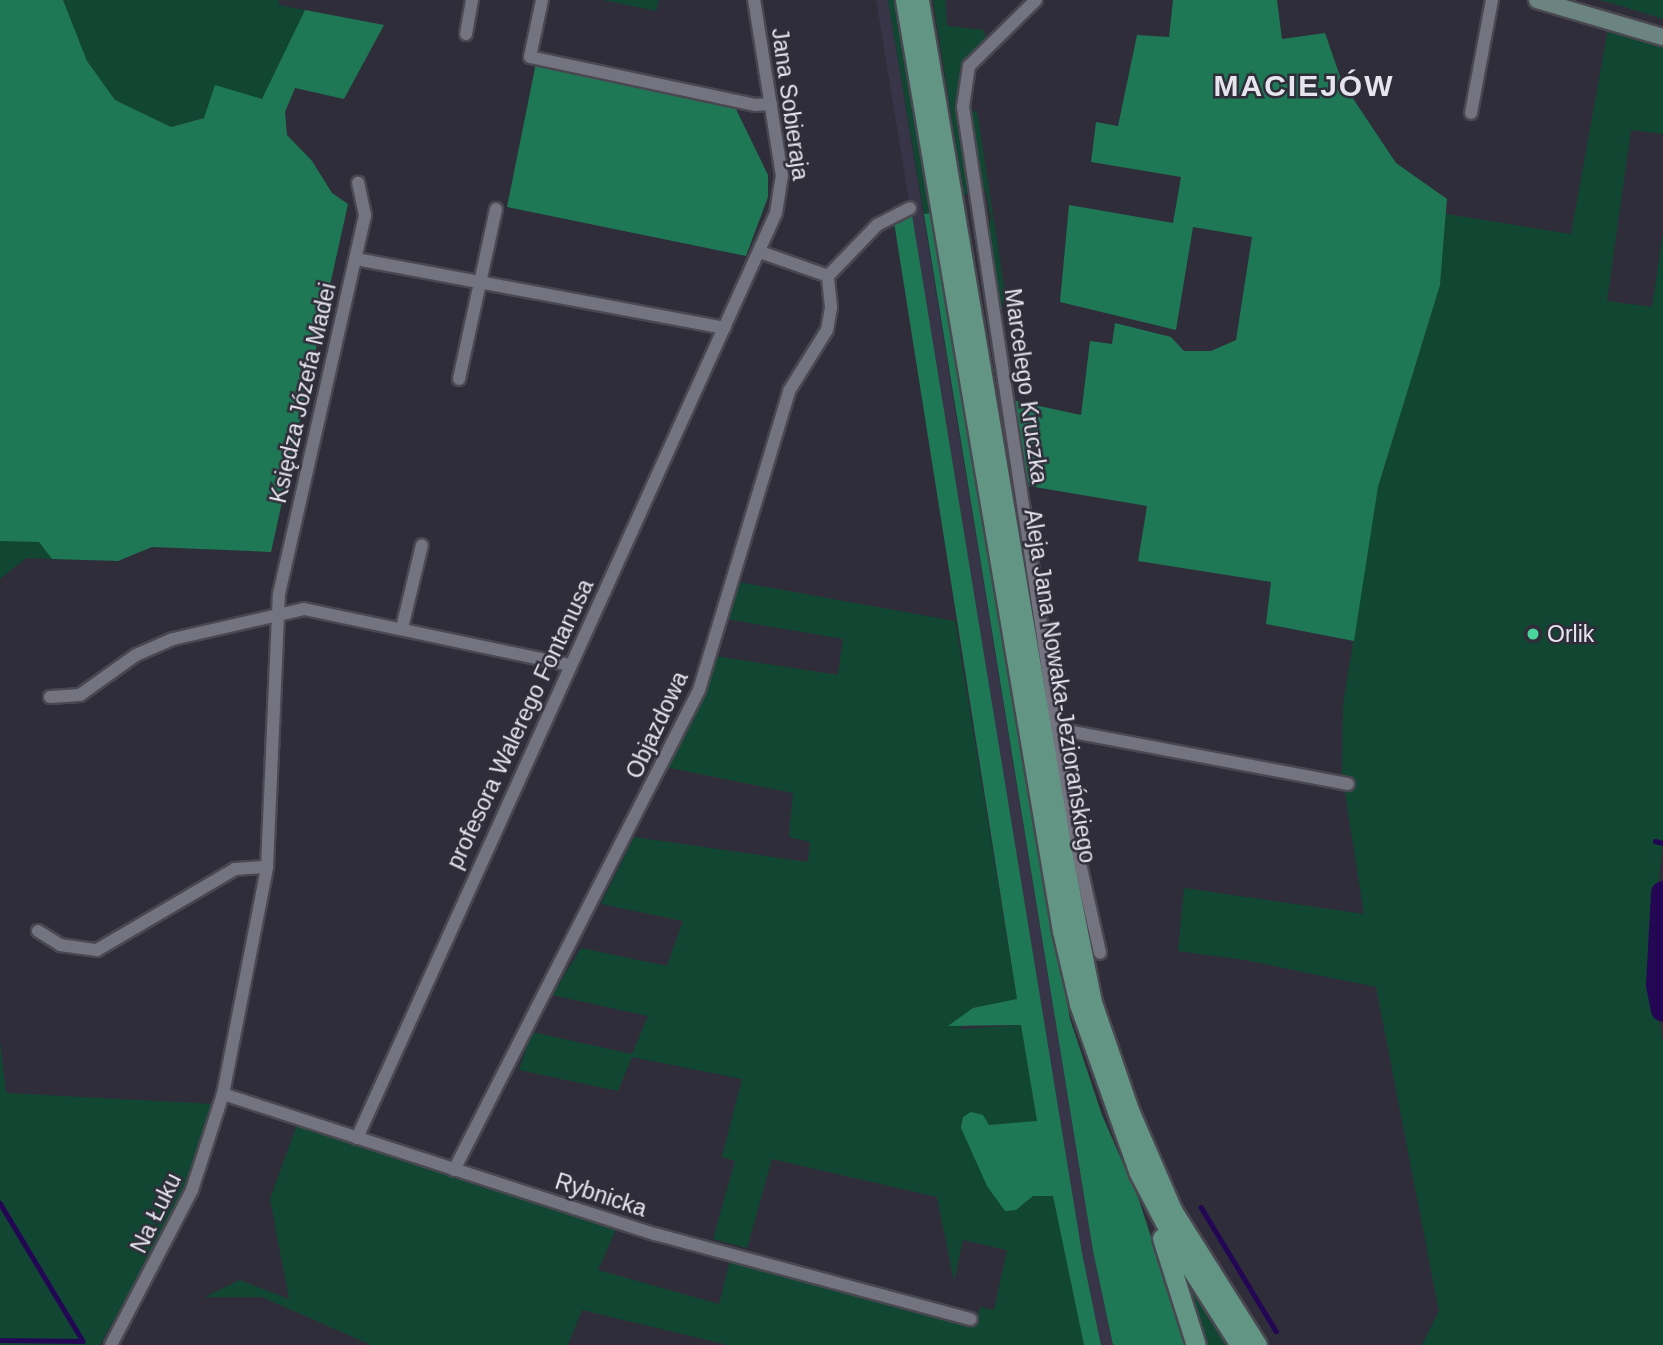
<!DOCTYPE html>
<html>
<head>
<meta charset="utf-8">
<style>
  body { margin:0 }
  #map { position:relative; width:1663px; height:1345px; overflow:hidden; background:#2f2d39; font-family:Arial,sans-serif }
  div>[style] { position:absolute }
  .built>* { inset:0; background:#373547 }
  .green>* { inset:0; background:#114732 }
  .forest>* { inset:0; background:#1e7855 }
  .stream>* { height:4.5px; margin:-2.25px; padding:0 2.25px; transform-origin:2.25px; border-radius:2.25px; background:#230755 }
  .river>* { height:24px; margin:-12px; padding:0 12px; transform-origin:12px; border-radius:12px; background:#230755 }
  .roads { filter:drop-shadow(2px 0 #494851) drop-shadow(-2px 0 #494851) drop-shadow(0 2px #494851) drop-shadow(0 -2px #494851) }
  .street>* { height:12px; margin:-6px; padding:0 6px; transform-origin:6px; border-radius:6px; background:#747380 }
  .secondary>* { height:16px; margin:-8px; padding:0 8px; transform-origin:8px; border-radius:8px; background:#6b8482 }
  .primary>* { height:19px; margin:-9.5px; padding:0 9.5px; transform-origin:9.5px; border-radius:9.5px; background:#629584 }
  .dots>* { width:19px; height:19px; translate:-50% -50%; box-sizing:border-box; border:4px solid #2f2d39; border-radius:50% }
  span { translate:-50% -50%; white-space:nowrap; text-align:center; line-height:1.15; -webkit-text-stroke:5px #2f2d39; paint-order:stroke }
  .street-label { font-size:23px; color:#e6e5ed }
  .poi-label { font-size:23px; color:#e6e5ed }
  .left { translate:0 -50%; text-align:left }
  .district-label { font-size:30px; color:#e6e5ed; font-weight:700; letter-spacing:2px }
</style>
</head>
<body>
<div id="map">
  <div class="built">
    <div style="clip-path:polygon(876px 0,888px 0,1093px 1251px,1113px 1345px,1101px 1345px,1082px 1253px)"></div>
  </div>
  <div class="green">
    <div style="clip-path:polygon(63px 0,279px 0,279px 5px,305px 10px,262px 100px,171px 127px,115px 100px,87px 61px)"></div>
    <div style="clip-path:polygon(603px 0,659px 0,656px 11px)"></div>
    <div style="clip-path:polygon(888px 0,895px 0,932px 213px,924px 214px)"></div>
    <div style="clip-path:polygon(933px 0,945px 0,947px 26px,984px 30px,986px 41px,966px 64px,972px 189px,964px 196px)"></div>
    <div style="clip-path:polygon(1600px 0,1663px 0,1663px 19px,1625px 7px)"></div>
    <div style="clip-path:polygon(1608px 29px,1663px 46px,1663px 134px,1631px 130px,1607px 301px,1652px 307px,1663px 233px,1663px 840px,1650px 962px,1663px 1043px,1663px 1345px,1422px 1345px,1439px 1311px,1376px 987px,1245px 960px,1178px 951px,1184px 888px,1364px 914px,1342px 774px,1343px 705px,1378px 487px,1440px 285px,1446px 214px,1571px 234px)"></div>
    <div style="clip-path:polygon(977px 111px,1005px 293px,1000px 318px,988px 231px,991px 217px,986px 192px,980px 186px,969px 112px)"></div>
    <div style="clip-path:polygon(0 541px,39px 542px,52px 559px,26px 558px,0 579px)"></div>
    <div style="clip-path:polygon(738px 582px,955px 621px,1017px 1000px,973px 1008px,960px 1029px,1021px 1025px,1037px 1122px,989px 1125px,1016px 1210px,1033px 1196px,1053px 1195px,1084px 1345px,728px 1345px,582px 1310px,568px 1345px,371px 1345px,262px 1297px,205px 1297px,240px 1280px,289px 1299px,270px 1199px,297px 1125px,617px 1227px,598px 1270px,719px 1304px,730px 1260px,976px 1325px,980px 1307px,994px 1310px,1007px 1250px,963px 1240px,954px 1281px,937px 1197px,772px 1159px,747px 1248px,713px 1239px,735px 1161px,722px 1157px,742px 1079px,632px 1057px,618px 1091px,519px 1070px,532px 1032px,632px 1054px,648px 1016px,552px 995px,581px 948px,667px 966px,683px 921px,601px 904px,634px 837px,808px 862px,810px 842px,789px 837px,793px 793px,665px 767px,715px 656px,838px 675px,843px 639px,726px 619px)"></div>
    <div style="clip-path:polygon(0 1041px,6px 1093px,215px 1104px,193px 1177px,100px 1345px,0 1345px)"></div>
    <div style="clip-path:polygon(1189px 1282px,1231px 1345px,1201px 1345px)"></div>
  </div>
  <div class="forest">
    <div style="clip-path:polygon(0 0,63px 0,87px 61px,115px 100px,171px 127px,204px 118px,215px 85px,262px 99px,305px 10px,384px 25px,344px 99px,295px 88px,285px 112px,287px 135px,312px 161px,332px 193px,348px 204px,271px 552px,152px 547px,118px 561px,52px 559px,39px 542px,0 541px)"></div>
    <div style="clip-path:polygon(1173px 0,1277px 0,1282px 39px,1325px 33px,1342px 82px,1396px 163px,1447px 199px,1440px 285px,1378px 487px,1354px 641px,1266px 624px,1271px 582px,1138px 561px,1147px 506px,1029px 486px,1011px 400px,1081px 415px,1090px 341px,1112px 344px,1115px 323px,1171px 337px,1184px 351px,1211px 351px,1236px 340px,1252px 237px,1193px 227px,1176px 330px,1060px 302px,1069px 205px,1173px 223px,1181px 177px,1091px 162px,1096px 122px,1118px 126px,1137px 35px,1169px 37px)"></div>
    <div style="clip-path:polygon(536px 63px,734px 105px,768px 175px,768px 197px,746px 256px,507px 207px)"></div>
    <div style="clip-path:polygon(932px 213px,1070px 1019px,1102px 1115px,1139px 1200px,1186px 1345px,1113px 1345px,1093px 1251px,924px 214px)"></div>
    <div style="clip-path:polygon(912px 215px,1082px 1253px,1101px 1345px,1084px 1345px,1053px 1196px,1033px 1196px,1016px 1210px,1005px 1211px,987px 1186px,961px 1128px,963px 1117px,971px 1112px,983px 1115px,989px 1125px,1037px 1121px,1021px 1025px,948px 1026px,973px 1008px,1017px 999px,894px 222px)"></div>
  </div>
  <div class="stream">
    <div style="left:1655px;top:841px;width:8px;rotate:14deg"></div>
    <div style="left:0;top:1203px;width:161px;rotate:59deg"></div>
    <div style="left:1201px;top:1207px;width:145px;rotate:58.8deg"></div>
    <div style="left:0;top:1340px;width:82px;rotate:0.7deg"></div>
  </div>
  <div class="river">
    <div style="left:1663px;top:893px;width:92px;rotate:93.1deg"></div>
    <div style="left:1658px;top:985px;width:25px;rotate:79deg"></div>
  </div>
  <div class="roads">
    <div class="street">
      <div style="left:542px;top:0;width:58px;rotate:101.9deg"></div>
      <div style="left:530px;top:57px;width:231px;rotate:12deg"></div>
      <div style="left:756px;top:105px;width:15px;rotate:-4deg"></div>
      <div style="left:1036px;top:0;width:94px;rotate:135.4deg"></div>
      <div style="left:969px;top:66px;width:41px;rotate:98.3deg"></div>
      <div style="left:963px;top:107px;width:724px;rotate:81.42deg"></div>
      <div style="left:1071px;top:823px;width:133px;rotate:77.4deg"></div>
      <div style="left:466px;top:34px;width:35px;rotate:-80deg"></div>
      <div style="left:1471px;top:113px;width:115px;rotate:-79.5deg"></div>
      <div style="left:760px;top:252px;width:72px;rotate:19.4deg"></div>
      <div style="left:356px;top:259px;width:375px;rotate:10.6deg"></div>
      <div style="left:828px;top:276px;width:71px;rotate:-46.1deg"></div>
      <div style="left:877px;top:225px;width:37px;rotate:-27deg"></div>
      <div style="left:459px;top:379px;width:174px;rotate:-77.7deg"></div>
      <div style="left:402px;top:628px;width:85px;rotate:-76.5deg"></div>
      <div style="left:50px;top:697px;width:30px;rotate:-4deg"></div>
      <div style="left:80px;top:695px;width:69px;rotate:-35.5deg"></div>
      <div style="left:136px;top:655px;width:40px;rotate:-23.4deg"></div>
      <div style="left:173px;top:639px;width:134px;rotate:-12.9deg"></div>
      <div style="left:304px;top:609px;width:272px;rotate:11.9deg"></div>
      <div style="left:1057px;top:729px;width:296px;rotate:10.7deg"></div>
      <div style="left:38px;top:931px;width:26px;rotate:32deg"></div>
      <div style="left:60px;top:945px;width:37px;rotate:8deg"></div>
      <div style="left:97px;top:950px;width:160px;rotate:-30.4deg"></div>
      <div style="left:235px;top:869px;width:32px;rotate:-4deg"></div>
      <div style="left:223px;top:1094px;width:454px;rotate:18deg"></div>
      <div style="left:655px;top:1234px;width:327px;rotate:15.1deg"></div>
      <div style="left:357px;top:1138px;width:1015px;rotate:-65.63deg"></div>
      <div style="left:776px;top:213px;width:37px;rotate:-81deg"></div>
      <div style="left:782px;top:176px;width:178px;rotate:-99deg"></div>
      <div style="left:454px;top:1170px;width:539px;rotate:-62.96deg"></div>
      <div style="left:699px;top:690px;width:312px;rotate:-73.2deg"></div>
      <div style="left:789px;top:391px;width:72px;rotate:-58.1deg"></div>
      <div style="left:827px;top:330px;width:23px;rotate:-80deg"></div>
      <div style="left:831px;top:307px;width:31px;rotate:-96deg"></div>
      <div style="left:111px;top:1345px;width:175px;rotate:-62.4deg"></div>
      <div style="left:192px;top:1190px;width:101px;rotate:-72.1deg"></div>
      <div style="left:223px;top:1094px;width:231px;rotate:-79deg"></div>
      <div style="left:267px;top:867px;width:273px;rotate:-87.5deg"></div>
      <div style="left:279px;top:594px;width:389px;rotate:-77.2deg"></div>
      <div style="left:365px;top:215px;width:33px;rotate:-102deg"></div>
    </div>
    <div class="secondary">
      <div style="left:1537px;top:0;width:131px;rotate:16.4deg"></div>
    </div>
    <div class="primary">
      <div style="left:905px;top:0;width:944px;rotate:80.43deg"></div>
      <div style="left:1062px;top:931px;width:75px;rotate:76.9deg"></div>
      <div style="left:1079px;top:1004px;width:177px;rotate:70.5deg"></div>
      <div style="left:1138px;top:1171px;width:87px;rotate:62.5deg"></div>
      <div style="left:1178px;top:1248px;width:115px;rotate:57.4deg"></div>
      <div style="left:919px;top:0;width:869px;rotate:80.46deg"></div>
      <div style="left:1063px;top:857px;width:148px;rotate:78.7deg"></div>
      <div style="left:1092px;top:1002px;width:114px;rotate:71.1deg"></div>
      <div style="left:1129px;top:1110px;width:109px;rotate:66.7deg"></div>
      <div style="left:1172px;top:1210px;width:160px;rotate:57.8deg"></div>
      <div style="left:1162px;top:1238px;width:112px;rotate:72.4deg"></div>
    </div>
  </div>
  <div class="dots">
    <div style="left:1533px;top:634px;background:#4ad49c"></div>
  </div>
  <div class="street-label">
    <span style="left:790px;top:104px;rotate:82deg">Jana Sobieraja</span>
    <span style="left:1026px;top:386px;rotate:82deg">Marcelego Kruczka</span>
    <span style="left:303px;top:393px;rotate:-77deg">Księdza Józefa Madei</span>
    <span style="left:1060px;top:686px;rotate:81deg">Aleja Jana Nowaka-Jeziorańskiego</span>
    <span style="left:520px;top:724px;rotate:-65deg">profesora Walerego Fontanusa</span>
    <span style="left:657px;top:725px;rotate:-65deg">Objazdowa</span>
    <span style="left:601px;top:1195px;rotate:18deg">Rybnicka</span>
    <span style="left:156px;top:1213px;rotate:-64deg">Na Łuku</span>
  </div>
  <div class="poi-label">
    <span class="left" style="left:1547px;top:634px">Orlik</span>
  </div>
  <div class="district-label">
    <span style="left:1304px;top:86px">MACIEJÓW</span>
  </div>
</div>
</body>
</html>
